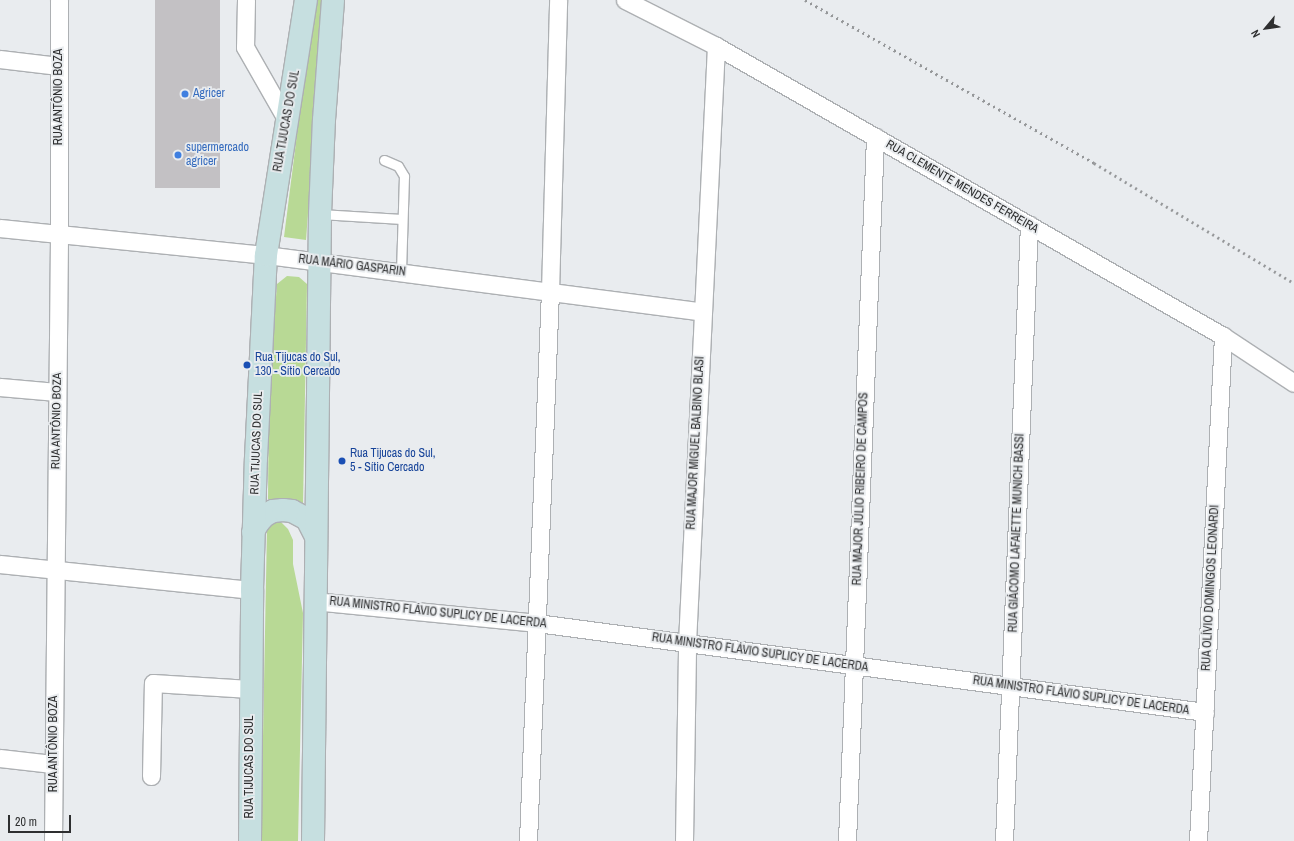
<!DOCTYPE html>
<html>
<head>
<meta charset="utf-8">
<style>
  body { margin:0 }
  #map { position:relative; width:1294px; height:841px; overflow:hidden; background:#e9ecef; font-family:"Archivo Narrow",sans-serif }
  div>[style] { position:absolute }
  .green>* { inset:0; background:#b8d995 }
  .building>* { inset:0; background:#c3c1c4; transform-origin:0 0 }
  .roads { filter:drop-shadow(1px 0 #adb0b3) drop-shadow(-1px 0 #adb0b3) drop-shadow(0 1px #adb0b3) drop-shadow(0 -1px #adb0b3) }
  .service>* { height:9px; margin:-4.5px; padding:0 4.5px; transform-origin:4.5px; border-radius:4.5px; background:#fff }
  .minor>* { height:17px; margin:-8.5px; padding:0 8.5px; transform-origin:8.5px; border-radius:8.5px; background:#fff }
  .secondary>* { height:22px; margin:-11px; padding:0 11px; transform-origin:11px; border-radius:11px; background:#c6dfe0 }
  .rail>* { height:3px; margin-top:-1.5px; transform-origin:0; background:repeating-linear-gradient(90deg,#959799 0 2px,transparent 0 6px) }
  .dots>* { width:11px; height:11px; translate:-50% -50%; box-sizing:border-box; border:2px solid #e9ecef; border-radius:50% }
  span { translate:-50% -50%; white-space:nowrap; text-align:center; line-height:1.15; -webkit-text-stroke:3.5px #e9ecef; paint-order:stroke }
  .shop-label { font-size:12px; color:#366cbe }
  .left { translate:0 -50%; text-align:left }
  .street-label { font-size:12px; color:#2e2f30 }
  .transit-label { font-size:12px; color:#164399 }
  .north { position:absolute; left:1246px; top:8px; width:40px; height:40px; -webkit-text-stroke:3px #e9ecef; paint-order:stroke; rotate:241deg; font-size:11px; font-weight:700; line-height:16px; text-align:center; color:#2e2f30 }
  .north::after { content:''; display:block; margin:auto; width:14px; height:18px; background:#2e2f30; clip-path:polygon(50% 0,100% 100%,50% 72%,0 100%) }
  .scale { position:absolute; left:8px; top:815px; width:63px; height:18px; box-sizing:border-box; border:2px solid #2e2f30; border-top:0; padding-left:5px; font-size:12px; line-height:14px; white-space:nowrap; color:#2e2f30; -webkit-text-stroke:3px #e9ecef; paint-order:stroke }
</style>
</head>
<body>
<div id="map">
  <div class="green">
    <div style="clip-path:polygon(314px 0,324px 0,306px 240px,284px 237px)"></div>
    <div style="clip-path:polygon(287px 276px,299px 277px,307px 284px,303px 504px,268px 499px,269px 387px,277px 284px)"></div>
    <div style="clip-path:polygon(279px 520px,288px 529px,293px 540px,293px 564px,303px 613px,298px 841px,261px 841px,267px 529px,270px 523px)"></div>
  </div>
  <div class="building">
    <div style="left:155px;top:0;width:65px;height:188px"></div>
  </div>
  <div class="roads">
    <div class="service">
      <div style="left:384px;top:160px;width:15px;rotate:23deg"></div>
      <div style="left:398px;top:166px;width:12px;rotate:59deg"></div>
      <div style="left:404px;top:176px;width:97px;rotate:91.8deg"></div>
      <div style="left:320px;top:214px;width:82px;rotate:3.5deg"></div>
    </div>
    <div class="minor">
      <div style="left:246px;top:0;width:47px;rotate:91.2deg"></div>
      <div style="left:245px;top:47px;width:83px;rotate:60.3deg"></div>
      <div style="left:625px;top:0;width:102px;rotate:26.8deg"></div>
      <div style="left:716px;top:46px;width:584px;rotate:29.77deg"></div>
      <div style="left:1223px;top:336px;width:85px;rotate:33.5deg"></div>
      <div style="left:0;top:59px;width:59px;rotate:6.8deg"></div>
      <div style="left:0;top:228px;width:267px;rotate:5.8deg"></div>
      <div style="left:266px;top:255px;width:440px;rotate:7.4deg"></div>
      <div style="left:0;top:387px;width:57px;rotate:5deg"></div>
      <div style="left:0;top:564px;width:253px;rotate:5.9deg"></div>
      <div style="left:314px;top:601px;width:224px;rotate:5.6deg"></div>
      <div style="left:537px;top:623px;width:674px;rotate:7.59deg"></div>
      <div style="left:0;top:758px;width:53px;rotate:6.5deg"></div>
      <div style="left:151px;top:776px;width:93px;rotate:-88.8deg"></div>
      <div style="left:153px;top:683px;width:97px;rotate:3.5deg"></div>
      <div style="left:53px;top:841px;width:607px;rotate:-89.43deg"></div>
      <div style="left:59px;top:234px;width:234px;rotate:-90deg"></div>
      <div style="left:528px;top:841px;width:549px;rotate:-87.71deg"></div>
      <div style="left:550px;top:292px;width:292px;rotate:-88.4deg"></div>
      <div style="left:684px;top:841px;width:198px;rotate:-89.1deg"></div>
      <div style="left:687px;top:643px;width:598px;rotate:-87.22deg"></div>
      <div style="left:847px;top:841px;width:705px;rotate:-87.72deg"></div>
      <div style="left:1004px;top:841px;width:617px;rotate:-87.68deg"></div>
      <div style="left:1198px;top:841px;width:506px;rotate:-87.17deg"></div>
    </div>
    <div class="secondary">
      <div style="left:253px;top:532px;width:10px;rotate:-61deg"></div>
      <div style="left:258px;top:523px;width:9px;rotate:-49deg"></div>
      <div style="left:264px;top:516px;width:10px;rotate:-29deg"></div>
      <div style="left:273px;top:511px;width:10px;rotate:-6deg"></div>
      <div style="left:283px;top:510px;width:9px;rotate:6deg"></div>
      <div style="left:292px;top:511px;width:17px;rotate:28deg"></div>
      <div style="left:307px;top:519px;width:18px;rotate:63deg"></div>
      <div style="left:250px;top:841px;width:251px;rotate:-89.5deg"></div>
      <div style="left:252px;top:590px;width:132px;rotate:-88.3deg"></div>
      <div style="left:256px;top:458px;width:203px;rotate:-87.2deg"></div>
      <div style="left:266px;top:255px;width:258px;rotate:-81.1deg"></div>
      <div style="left:313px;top:841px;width:627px;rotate:-89.36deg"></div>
      <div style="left:320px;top:214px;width:94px;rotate:-87.6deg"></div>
      <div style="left:324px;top:120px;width:120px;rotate:-85.7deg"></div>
    </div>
  </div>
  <div class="rail">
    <div style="left:805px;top:0;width:332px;rotate:29.4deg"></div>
    <div style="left:1094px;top:163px;width:233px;rotate:31deg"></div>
  </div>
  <div class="dots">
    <div style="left:185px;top:94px;background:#3f7fe0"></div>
    <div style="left:178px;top:155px;background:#3f7fe0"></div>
    <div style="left:247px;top:365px;background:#1a4fb4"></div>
    <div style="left:342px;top:461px;background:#1a4fb4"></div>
  </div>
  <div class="shop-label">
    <span class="left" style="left:193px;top:94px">Agricer</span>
    <span class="left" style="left:186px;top:155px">supermercado<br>agricer</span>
  </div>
  <div class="street-label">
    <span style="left:59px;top:97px;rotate:-90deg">RUA ANTÔNIO BOZA</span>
    <span style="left:287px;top:121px;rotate:-80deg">RUA TIJUCAS DO SUL</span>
    <span style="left:962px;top:187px;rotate:30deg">RUA CLEMENTE MENDES FERREIRA</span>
    <span style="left:352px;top:266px;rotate:7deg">RUA MÁRIO GASPARIN</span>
    <span style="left:57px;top:421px;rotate:-89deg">RUA ANTÔNIO BOZA</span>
    <span style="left:257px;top:443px;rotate:-88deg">RUA TIJUCAS DO SUL</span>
    <span style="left:696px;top:443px;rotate:-87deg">RUA MAJOR MIGUEL BALBINO BLASI</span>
    <span style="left:861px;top:489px;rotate:-88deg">RUA MAJOR JÚLIO RIBEIRO DE CAMPOS</span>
    <span style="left:1017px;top:533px;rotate:-88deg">RUA GIÁCOMO LAFAIETTE MUNICH BASSI</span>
    <span style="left:1211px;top:588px;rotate:-87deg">RUA OLÍVIO DOMINGOS LEONARDI</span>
    <span style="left:438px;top:613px;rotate:6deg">RUA MINISTRO FLÁVIO SUPLICY DE LACERDA</span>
    <span style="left:760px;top:653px;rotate:8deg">RUA MINISTRO FLÁVIO SUPLICY DE LACERDA</span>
    <span style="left:1081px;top:696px;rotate:8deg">RUA MINISTRO FLÁVIO SUPLICY DE LACERDA</span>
    <span style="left:54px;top:744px;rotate:-90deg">RUA ANTÔNIO BOZA</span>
    <span style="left:250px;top:767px;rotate:-90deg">RUA TIJUCAS DO SUL</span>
  </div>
  <div class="transit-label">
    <span class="left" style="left:255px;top:365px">Rua Tijucas do Sul,<br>130 - Sítio Cercado</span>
    <span class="left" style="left:350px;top:461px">Rua Tijucas do Sul,<br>5 - Sítio Cercado</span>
  </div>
  <div class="north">N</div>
  <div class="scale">20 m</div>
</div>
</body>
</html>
